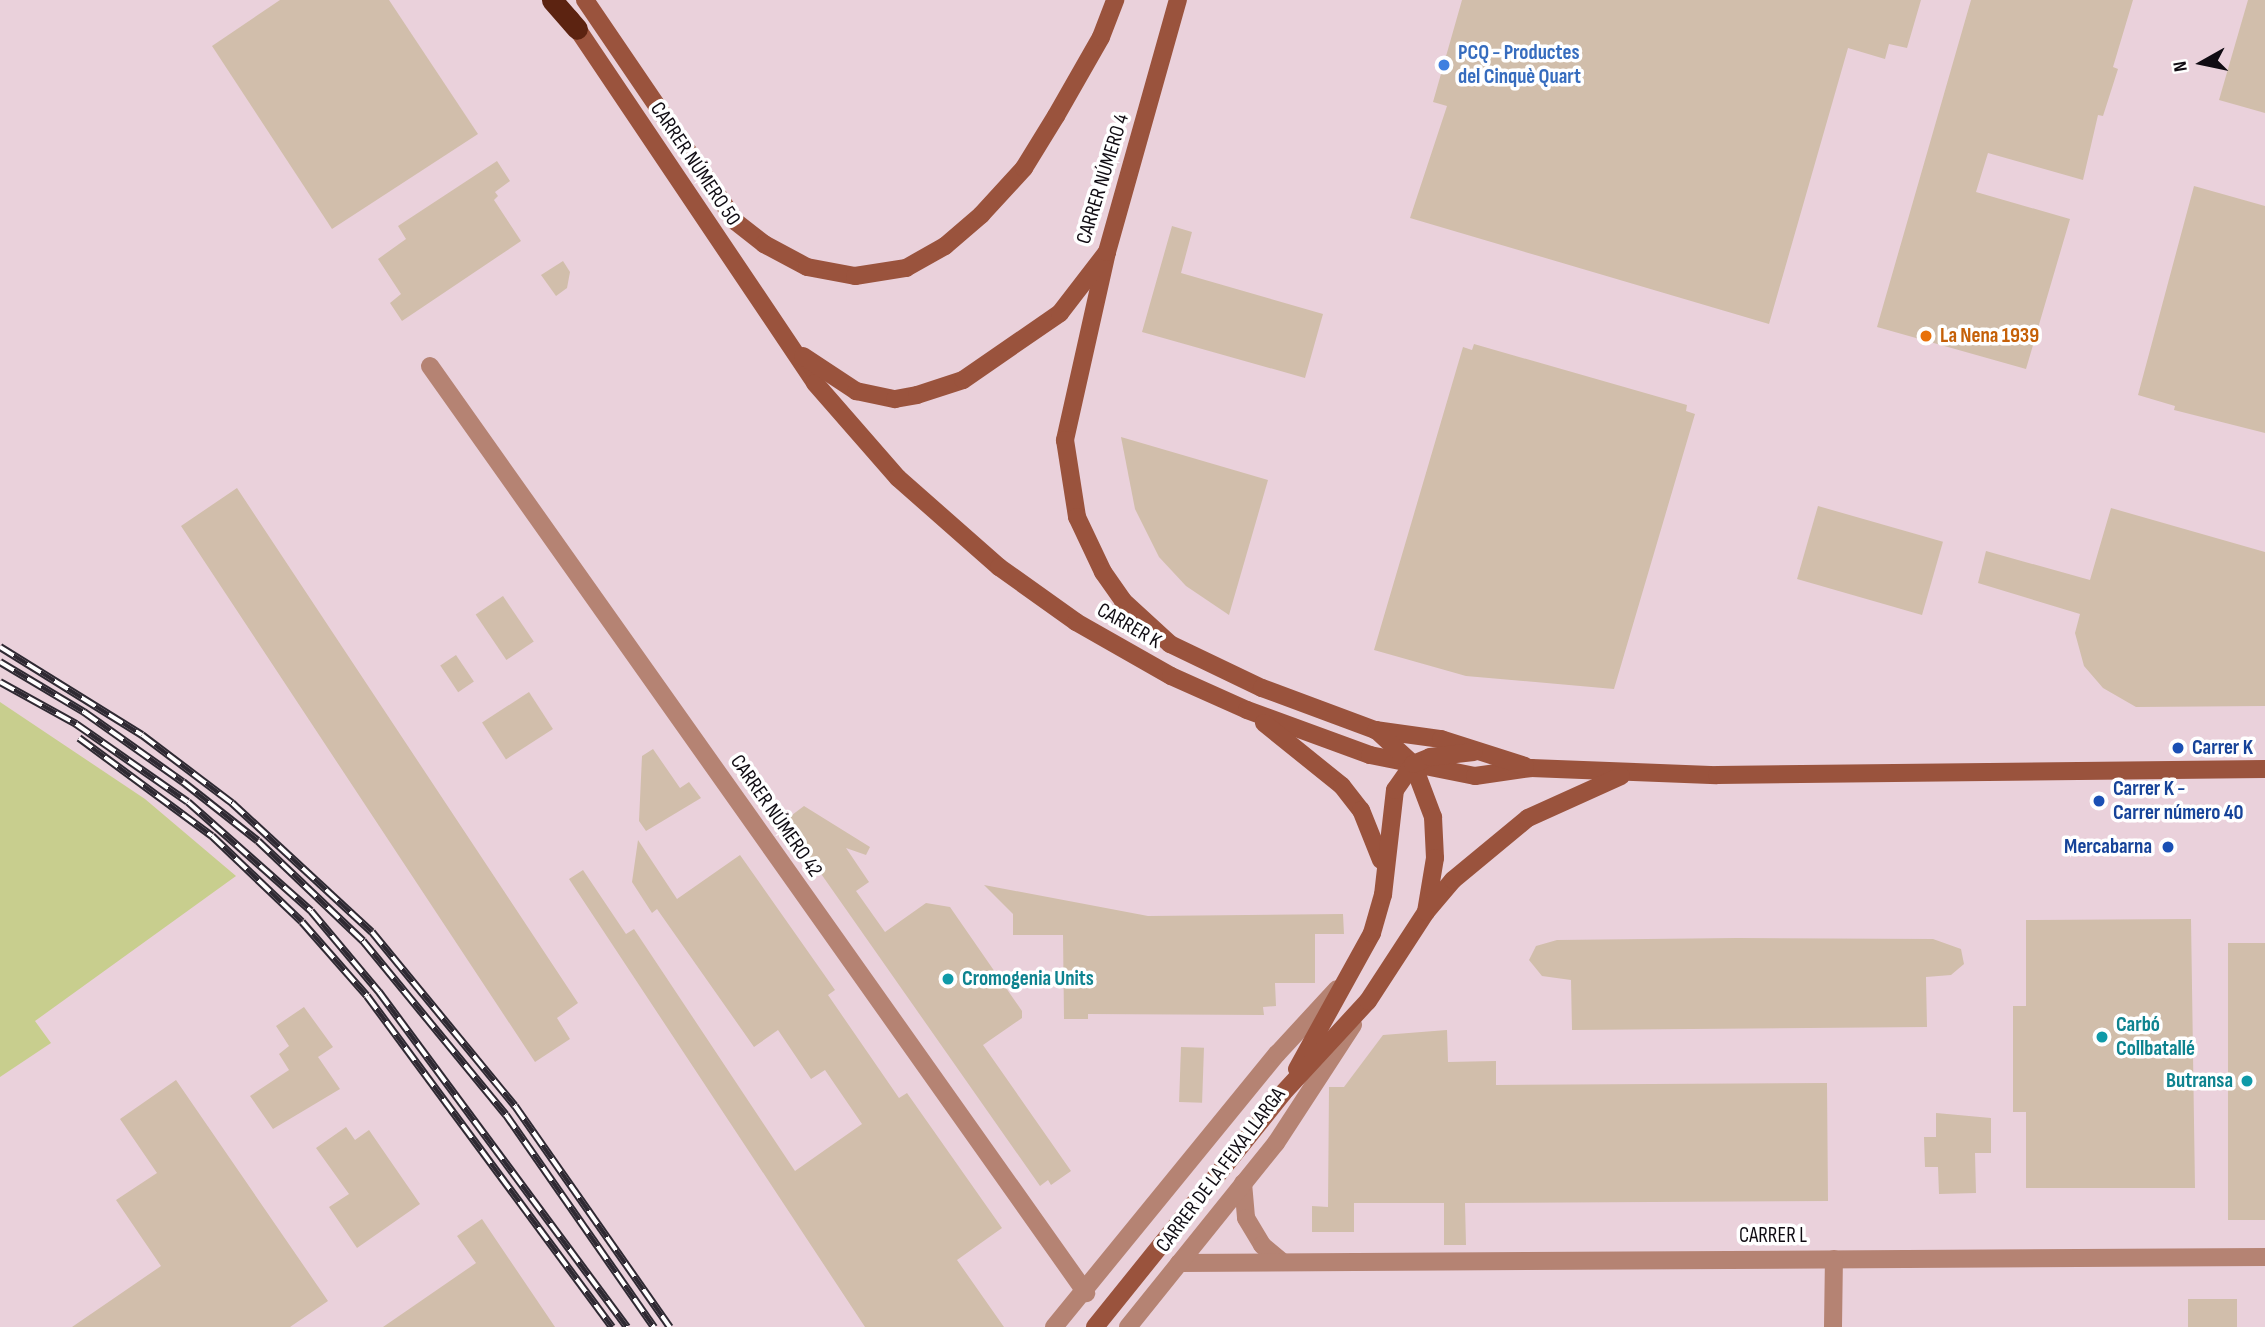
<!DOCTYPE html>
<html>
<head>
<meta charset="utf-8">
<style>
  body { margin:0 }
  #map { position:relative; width:2265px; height:1327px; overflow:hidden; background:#eaddf4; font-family:"Sofia Sans Condensed",sans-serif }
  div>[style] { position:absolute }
  .industrial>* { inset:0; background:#ead1db; transform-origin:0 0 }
  .green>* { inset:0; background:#c8ce8e }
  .building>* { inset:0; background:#d1beab; transform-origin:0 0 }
  .street>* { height:18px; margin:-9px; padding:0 9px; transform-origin:9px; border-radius:9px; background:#b58373 }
  .secondary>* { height:18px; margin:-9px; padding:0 9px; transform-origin:9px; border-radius:9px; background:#9a533d }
  .highway>* { height:21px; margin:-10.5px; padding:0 10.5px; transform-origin:10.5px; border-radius:10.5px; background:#5c2311 }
  .rail>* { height:8px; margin-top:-4px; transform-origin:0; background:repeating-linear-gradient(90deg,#fff 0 16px,#2f2a33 0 32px); box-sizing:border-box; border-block:2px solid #2f2a33 }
  .dots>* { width:19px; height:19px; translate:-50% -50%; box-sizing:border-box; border:4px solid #fff; border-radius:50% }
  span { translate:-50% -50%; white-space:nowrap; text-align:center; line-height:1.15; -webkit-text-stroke:7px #fff; paint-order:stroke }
  .shop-label { font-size:21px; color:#366cbe; font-weight:700 }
  .left { translate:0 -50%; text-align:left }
  .street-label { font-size:21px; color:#100c13 }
  .food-label { font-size:21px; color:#c56008; font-weight:700 }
  .transit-label { font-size:21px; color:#164399; font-weight:700 }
  .right { translate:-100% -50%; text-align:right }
  .culture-label { font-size:21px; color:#0d838f; font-weight:700 }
  .north { position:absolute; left:2167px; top:28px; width:70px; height:70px; -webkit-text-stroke:5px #fff; paint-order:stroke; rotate:261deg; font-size:19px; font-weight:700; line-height:28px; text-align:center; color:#100c13 }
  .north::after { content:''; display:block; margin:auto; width:24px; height:32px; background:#100c13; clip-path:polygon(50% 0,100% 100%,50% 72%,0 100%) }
</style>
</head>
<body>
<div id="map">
  <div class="industrial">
    <div style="left:0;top:0;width:2265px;height:1327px"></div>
  </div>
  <div class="green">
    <div style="clip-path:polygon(0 702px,145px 799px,236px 876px,35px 1021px,51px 1043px,0 1077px)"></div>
  </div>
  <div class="building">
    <div style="clip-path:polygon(280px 0,389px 0,478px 134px,332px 229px,212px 46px)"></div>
    <div style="clip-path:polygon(1462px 0,1921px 0,1907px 48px,1889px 44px,1885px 59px,1848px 48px,1769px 324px,1410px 218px,1447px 106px,1433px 102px)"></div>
    <div style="clip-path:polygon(1971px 0,2133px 0,2113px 67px,2118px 69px,2103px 116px,2098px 115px,2083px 180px,1988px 153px,1976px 192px,2070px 219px,2026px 369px,1877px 327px)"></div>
    <div style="clip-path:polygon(2248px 0,2265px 0,2265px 113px,2219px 100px)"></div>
    <div style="clip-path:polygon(497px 161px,510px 181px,495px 192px,498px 196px,494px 200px,521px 241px,402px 321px,390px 303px,401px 294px,378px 259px,406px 239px,398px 226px)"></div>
    <div style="clip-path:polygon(2194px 186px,2265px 206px,2265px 433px,2174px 410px,2175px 406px,2138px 395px)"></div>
    <div style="clip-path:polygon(1172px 226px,1192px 232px,1181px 273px,1323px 314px,1305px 378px,1142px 332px)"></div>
    <div style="clip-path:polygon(563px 261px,570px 272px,567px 288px,556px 296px,541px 275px)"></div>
    <div style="clip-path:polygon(1474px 344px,1687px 405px,1686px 411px,1695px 414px,1614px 689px,1466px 676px,1374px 650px,1463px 347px,1472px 350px)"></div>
    <div style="clip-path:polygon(1121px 437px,1268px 480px,1229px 615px,1186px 586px,1159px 557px,1135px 509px)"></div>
    <div style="clip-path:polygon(237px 488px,578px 1003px,557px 1018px,570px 1039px,535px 1062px,181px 526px)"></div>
    <div style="left:1818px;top:506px;width:130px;height:76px;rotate:16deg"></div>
    <div style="clip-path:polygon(2111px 508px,2265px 552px,2265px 706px,2136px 707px,2103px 688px,2084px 666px,2075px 633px,2080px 614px,1978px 583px,1986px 551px,2090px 580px)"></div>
    <div style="left:503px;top:596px;width:55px;height:33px;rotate:56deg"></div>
    <div style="left:456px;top:655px;width:32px;height:19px;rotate:56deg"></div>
    <div style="left:529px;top:692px;width:44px;height:56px;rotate:57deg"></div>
    <div style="clip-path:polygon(653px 749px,680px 788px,689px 782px,701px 798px,646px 831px,639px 821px,642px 756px)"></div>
    <div style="clip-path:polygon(804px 806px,870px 847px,866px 855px,846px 848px,869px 882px,856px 891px,885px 932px,926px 903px,950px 907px,1022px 1011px,1022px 1018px,983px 1045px,1071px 1171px,1051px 1185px,1048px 1180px,1040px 1186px,784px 821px)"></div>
    <div style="clip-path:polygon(638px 840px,677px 899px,740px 855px,835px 990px,828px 995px,899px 1098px,907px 1093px,1002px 1228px,957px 1260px,1004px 1327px,865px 1327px,569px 879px,583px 870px,626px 934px,634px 929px,795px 1171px,862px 1124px,825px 1070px,811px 1079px,778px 1030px,754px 1047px,657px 909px,652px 913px,632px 882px)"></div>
    <div style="clip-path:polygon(984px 885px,1148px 916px,1343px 914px,1344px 934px,1315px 934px,1315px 983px,1275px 983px,1276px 1006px,1263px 1007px,1264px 1015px,1088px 1014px,1088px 1019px,1064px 1019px,1063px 935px,1013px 935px,1013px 914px)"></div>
    <div style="clip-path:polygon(2191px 919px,2195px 1188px,2026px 1188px,2026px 1112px,2013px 1112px,2013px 1006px,2026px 1006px,2026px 920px)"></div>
    <div style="clip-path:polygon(1737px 938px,1933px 939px,1961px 949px,1964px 964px,1951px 975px,1926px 977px,1927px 1027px,1572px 1030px,1571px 980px,1542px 976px,1529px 960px,1536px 946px,1557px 940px)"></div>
    <div style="left:2228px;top:943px;width:37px;height:277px"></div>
    <div style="clip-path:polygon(304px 1007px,333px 1047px,318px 1057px,340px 1089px,273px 1129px,250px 1096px,289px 1070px,279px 1054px,289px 1046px,276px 1026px)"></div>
    <div style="clip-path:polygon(1447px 1030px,1448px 1062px,1496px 1061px,1496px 1085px,1827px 1083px,1828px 1201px,1465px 1203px,1466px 1245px,1444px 1245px,1444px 1203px,1354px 1203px,1354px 1232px,1312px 1232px,1312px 1206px,1328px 1207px,1329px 1087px,1344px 1087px,1383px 1035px)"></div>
    <div style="left:1181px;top:1047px;width:23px;height:55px;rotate:2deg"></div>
    <div style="clip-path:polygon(176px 1080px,328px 1301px,290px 1327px,72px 1327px,161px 1266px,116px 1200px,157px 1173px,120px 1119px)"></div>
    <div style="clip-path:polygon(1936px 1113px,1991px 1118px,1991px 1153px,1975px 1153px,1976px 1193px,1939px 1194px,1938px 1167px,1925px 1167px,1924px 1137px,1936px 1137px)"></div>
    <div style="clip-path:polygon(346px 1127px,355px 1140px,369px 1130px,420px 1204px,357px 1248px,329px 1207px,349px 1194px,316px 1148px)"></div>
    <div style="clip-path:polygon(482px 1219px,555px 1327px,383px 1327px,476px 1263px,457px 1236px)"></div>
    <div style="left:2188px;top:1299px;width:49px;height:28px"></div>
  </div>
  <div class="street">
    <div style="left:430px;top:366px;width:1136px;rotate:54.71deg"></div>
    <div style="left:1243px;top:1183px;width:35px;rotate:85deg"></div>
    <div style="left:1246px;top:1218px;width:31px;rotate:59deg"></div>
    <div style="left:1262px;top:1245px;width:26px;rotate:40deg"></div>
    <div style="left:1179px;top:1263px;width:1086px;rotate:-0.32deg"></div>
    <div style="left:1054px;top:1327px;width:353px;rotate:-50.8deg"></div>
    <div style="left:1277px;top:1054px;width:88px;rotate:-47.3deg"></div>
    <div style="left:1128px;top:1327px;width:236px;rotate:-51.2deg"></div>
    <div style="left:1276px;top:1143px;width:141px;rotate:-56.9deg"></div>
    <div style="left:1833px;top:1327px;width:68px;rotate:-89.2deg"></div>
  </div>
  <div class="secondary">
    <div style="left:585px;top:0;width:268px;rotate:55.8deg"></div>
    <div style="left:736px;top:222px;width:36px;rotate:38deg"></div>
    <div style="left:764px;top:244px;width:49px;rotate:28.1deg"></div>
    <div style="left:807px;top:267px;width:49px;rotate:10.6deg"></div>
    <div style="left:855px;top:276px;width:52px;rotate:-8.9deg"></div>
    <div style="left:906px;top:268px;width:45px;rotate:-29.4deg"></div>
    <div style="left:945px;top:246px;width:48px;rotate:-40.7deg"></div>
    <div style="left:981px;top:215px;width:64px;rotate:-47.5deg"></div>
    <div style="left:1024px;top:168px;width:61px;rotate:-58.4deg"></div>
    <div style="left:1056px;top:116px;width:91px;rotate:-60.3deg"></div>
    <div style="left:1101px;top:37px;width:40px;rotate:-69deg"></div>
    <div style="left:570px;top:18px;width:440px;rotate:56.1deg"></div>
    <div style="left:815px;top:383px;width:126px;rotate:48.9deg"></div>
    <div style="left:898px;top:478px;width:135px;rotate:41.4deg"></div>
    <div style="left:999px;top:567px;width:95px;rotate:35.5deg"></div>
    <div style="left:1076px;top:622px;width:109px;rotate:29.6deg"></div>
    <div style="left:1171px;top:676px;width:83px;rotate:24.1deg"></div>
    <div style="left:1247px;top:710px;width:131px;rotate:20.1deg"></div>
    <div style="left:1370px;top:755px;width:107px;rotate:11.3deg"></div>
    <div style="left:1475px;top:776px;width:57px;rotate:-8.1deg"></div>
    <div style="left:1531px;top:768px;width:186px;rotate:2.2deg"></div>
    <div style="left:1717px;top:775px;width:548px;rotate:-0.63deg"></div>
    <div style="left:1107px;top:252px;width:193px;rotate:102.6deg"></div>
    <div style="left:1065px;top:440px;width:78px;rotate:81.1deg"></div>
    <div style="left:1077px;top:517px;width:61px;rotate:64.7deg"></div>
    <div style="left:1103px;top:572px;width:35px;rotate:55deg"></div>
    <div style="left:1123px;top:601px;width:64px;rotate:42.5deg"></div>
    <div style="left:1170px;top:644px;width:102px;rotate:25.6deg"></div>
    <div style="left:1262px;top:688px;width:121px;rotate:20.4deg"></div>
    <div style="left:1375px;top:730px;width:67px;rotate:7.8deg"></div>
    <div style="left:1441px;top:739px;width:88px;rotate:17.8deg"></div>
    <div style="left:803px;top:356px;width:64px;rotate:33.4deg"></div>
    <div style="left:856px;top:391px;width:40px;rotate:12deg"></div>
    <div style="left:895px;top:399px;width:22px;rotate:-10deg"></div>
    <div style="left:917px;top:395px;width:48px;rotate:-18.1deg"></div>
    <div style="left:963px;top:380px;width:118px;rotate:-34.6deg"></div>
    <div style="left:1060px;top:313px;width:77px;rotate:-52.4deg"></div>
    <div style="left:1107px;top:252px;width:262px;rotate:-74.3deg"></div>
    <div style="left:1264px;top:723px;width:100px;rotate:38.9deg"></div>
    <div style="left:1342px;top:786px;width:31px;rotate:52deg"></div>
    <div style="left:1361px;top:810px;width:54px;rotate:68.2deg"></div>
    <div style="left:1376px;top:730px;width:50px;rotate:42.6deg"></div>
    <div style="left:1413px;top:764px;width:57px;rotate:69.3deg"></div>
    <div style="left:1433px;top:817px;width:41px;rotate:87.2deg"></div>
    <div style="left:1435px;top:858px;width:55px;rotate:99.5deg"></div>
    <div style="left:1297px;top:1069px;width:155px;rotate:-61.1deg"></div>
    <div style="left:1372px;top:933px;width:40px;rotate:-74deg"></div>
    <div style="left:1383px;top:895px;width:106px;rotate:-83.5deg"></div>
    <div style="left:1395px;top:790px;width:32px;rotate:-55deg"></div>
    <div style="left:1413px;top:764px;width:18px;rotate:-22deg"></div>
    <div style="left:1430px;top:757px;width:44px;rotate:-6.5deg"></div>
    <div style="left:1095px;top:1327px;width:300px;rotate:-51.2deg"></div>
    <div style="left:1283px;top:1093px;width:125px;rotate:-47.3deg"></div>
    <div style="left:1368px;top:1001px;width:106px;rotate:-56.9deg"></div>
    <div style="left:1426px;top:912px;width:42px;rotate:-49.8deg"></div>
    <div style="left:1453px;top:880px;width:97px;rotate:-39.6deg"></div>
    <div style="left:1528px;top:818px;width:102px;rotate:-24.3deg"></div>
  </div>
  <div class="highway">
    <div style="left:552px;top:0;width:38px;rotate:49deg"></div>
  </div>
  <div class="rail">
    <div style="left:0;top:647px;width:167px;rotate:31.8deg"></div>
    <div style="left:142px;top:735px;width:113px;rotate:37.1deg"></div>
    <div style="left:232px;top:803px;width:190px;rotate:42.7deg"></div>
    <div style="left:372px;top:932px;width:225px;rotate:50.6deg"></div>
    <div style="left:515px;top:1106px;width:270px;rotate:55deg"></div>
    <div style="left:0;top:662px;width:98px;rotate:30.8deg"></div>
    <div style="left:84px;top:712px;width:121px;rotate:35.3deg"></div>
    <div style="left:183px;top:782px;width:95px;rotate:38.2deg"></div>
    <div style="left:258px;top:841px;width:145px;rotate:43.6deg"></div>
    <div style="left:363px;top:941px;width:225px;rotate:50.6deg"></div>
    <div style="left:506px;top:1115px;width:259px;rotate:55.1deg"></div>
    <div style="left:0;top:682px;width:87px;rotate:28.9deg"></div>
    <div style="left:76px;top:724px;width:136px;rotate:34.9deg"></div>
    <div style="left:188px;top:802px;width:164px;rotate:41.5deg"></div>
    <div style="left:311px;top:911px;width:106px;rotate:50deg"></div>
    <div style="left:379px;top:992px;width:417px;rotate:53.5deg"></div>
    <div style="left:79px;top:738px;width:165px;rotate:36.4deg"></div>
    <div style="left:212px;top:836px;width:124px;rotate:43.7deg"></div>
    <div style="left:302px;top:922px;width:98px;rotate:48.7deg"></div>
    <div style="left:367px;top:996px;width:412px;rotate:53.5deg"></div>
  </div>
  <div class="dots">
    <div style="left:1444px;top:65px;background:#3f7fe0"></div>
    <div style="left:1926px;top:336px;background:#e8710a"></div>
    <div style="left:2178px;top:748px;background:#1a4fb4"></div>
    <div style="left:2099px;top:801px;background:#1a4fb4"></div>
    <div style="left:2168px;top:847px;background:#1a4fb4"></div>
    <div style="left:948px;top:979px;background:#0f9aa8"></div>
    <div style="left:2102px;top:1037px;background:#0f9aa8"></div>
    <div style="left:2247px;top:1081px;background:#0f9aa8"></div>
  </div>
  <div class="shop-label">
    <span class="left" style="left:1458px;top:65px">PCQ - Productes<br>del Cinquè Quart</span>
  </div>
  <div class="street-label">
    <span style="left:695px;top:164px;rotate:56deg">CARRER NÚMERO 50</span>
    <span style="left:1103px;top:179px;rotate:-73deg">CARRER NÚMERO 4</span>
    <span style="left:1129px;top:626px;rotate:30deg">CARRER K</span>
    <span style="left:776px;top:816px;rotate:55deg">CARRER NÚMERO 42</span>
    <span style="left:1221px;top:1170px;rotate:-53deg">CARRER DE LA FEIXA LLARGA</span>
    <span style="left:1773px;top:1236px">CARRER L</span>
  </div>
  <div class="food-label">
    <span class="left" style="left:1940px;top:336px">La Nena 1939</span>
  </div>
  <div class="transit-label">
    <span class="left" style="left:2192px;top:748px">Carrer K</span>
    <span class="left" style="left:2113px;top:801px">Carrer K -<br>Carrer número 40</span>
    <span class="right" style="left:2152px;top:847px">Mercabarna</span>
  </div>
  <div class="culture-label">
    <span class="left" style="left:962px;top:979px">Cromogenia Units</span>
    <span class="left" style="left:2116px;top:1037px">Carbó<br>Collbatallé</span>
    <span class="right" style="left:2233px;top:1081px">Butransa</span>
  </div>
  <div class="north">N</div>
</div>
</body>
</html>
